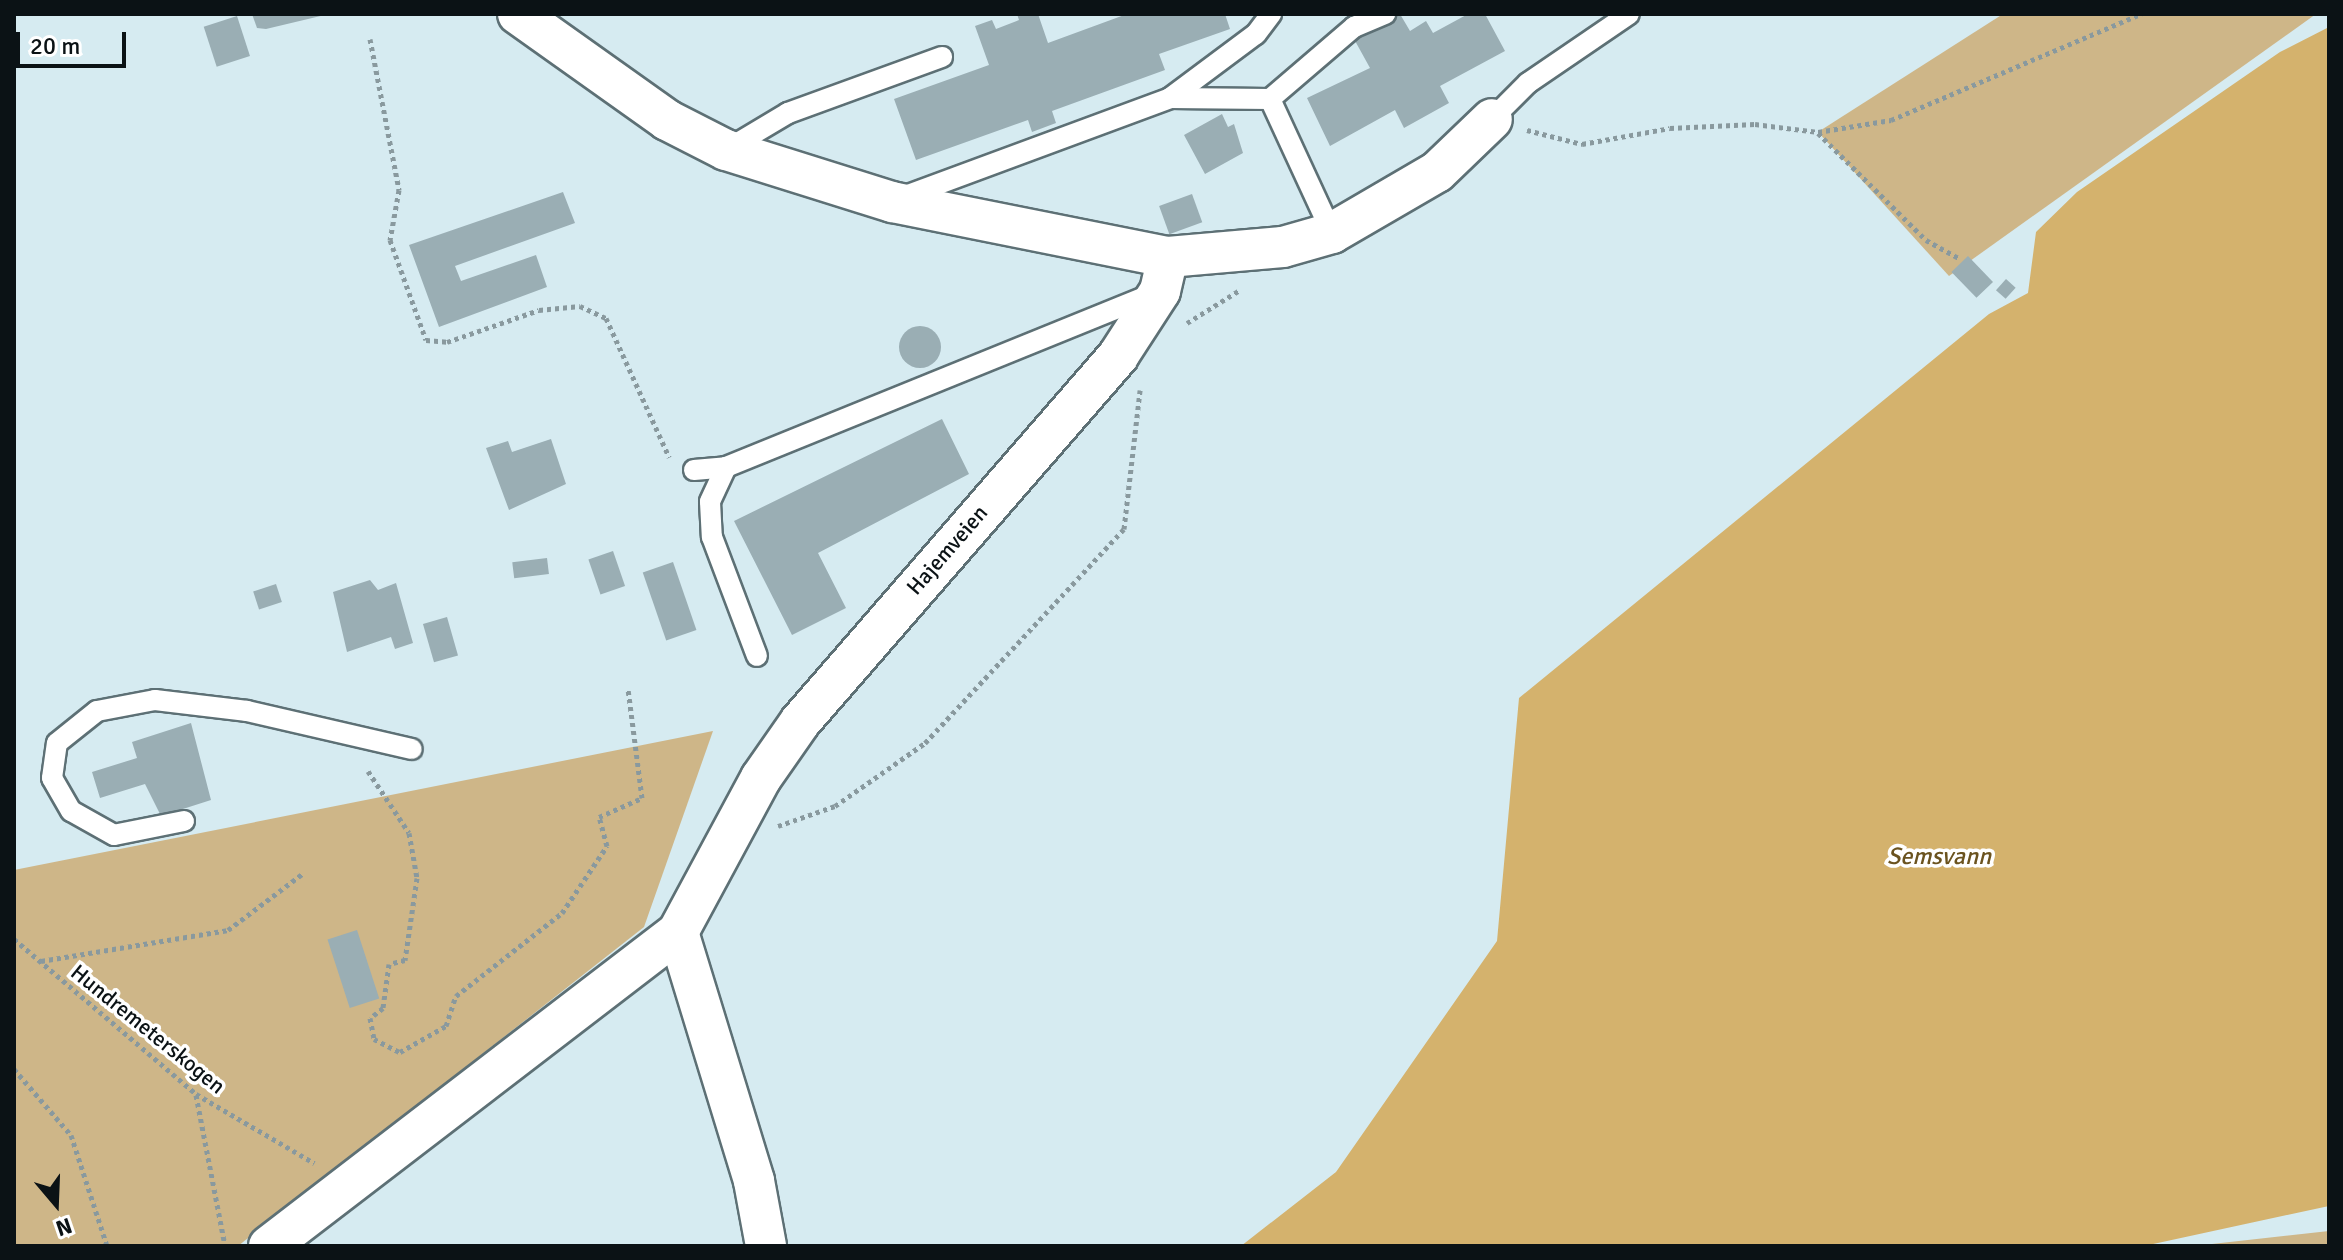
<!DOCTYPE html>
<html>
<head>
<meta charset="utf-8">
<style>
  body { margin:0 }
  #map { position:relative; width:2343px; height:1260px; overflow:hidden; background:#d6ebf1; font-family:Signika,sans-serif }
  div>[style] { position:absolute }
  .green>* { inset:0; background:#ceb688 }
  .water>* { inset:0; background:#d4b26d }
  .building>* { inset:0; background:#9aaeb4; transform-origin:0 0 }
  .round { border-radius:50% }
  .path>* { height:5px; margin-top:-2.5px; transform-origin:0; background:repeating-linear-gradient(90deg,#89999e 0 4px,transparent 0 8px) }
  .roads { filter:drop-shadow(2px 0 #5d7075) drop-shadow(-2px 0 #5d7075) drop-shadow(0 2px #5d7075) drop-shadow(0 -2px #5d7075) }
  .lane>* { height:20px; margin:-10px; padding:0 10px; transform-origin:10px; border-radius:10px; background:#fff }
  .street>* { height:40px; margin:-20px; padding:0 20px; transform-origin:20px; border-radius:20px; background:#fff }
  span { translate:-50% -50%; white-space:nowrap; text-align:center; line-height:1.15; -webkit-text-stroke:7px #fff; paint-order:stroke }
  .street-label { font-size:22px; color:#0b1215 }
  .water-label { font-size:24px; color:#6b531f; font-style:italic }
  .frame { position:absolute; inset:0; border:16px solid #0b1215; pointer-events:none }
  .north { position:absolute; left:16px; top:1164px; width:80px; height:80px; -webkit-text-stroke:6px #fff; paint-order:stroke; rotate:161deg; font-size:22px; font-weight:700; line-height:32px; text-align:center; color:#0b1215 }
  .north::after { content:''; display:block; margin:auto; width:28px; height:36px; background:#0b1215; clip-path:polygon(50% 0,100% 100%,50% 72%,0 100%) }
  .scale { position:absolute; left:16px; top:32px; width:110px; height:36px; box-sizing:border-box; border:4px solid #0b1215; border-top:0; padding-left:10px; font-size:24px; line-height:28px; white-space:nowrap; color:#0b1215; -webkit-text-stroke:6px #fff; paint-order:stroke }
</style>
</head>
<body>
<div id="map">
  <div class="green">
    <div style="clip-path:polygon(2003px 14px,2316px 14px,1949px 276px,1818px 132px)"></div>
    <div style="clip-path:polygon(713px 731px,644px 927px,238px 1246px,14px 1246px,14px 870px)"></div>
    <div style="clip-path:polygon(2329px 1231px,2329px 1246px,2204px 1246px,2212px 1244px)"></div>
  </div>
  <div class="water">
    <div style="clip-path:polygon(2329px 27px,2329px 1206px,2144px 1246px,1241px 1246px,1336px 1172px,1497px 941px,1519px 698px,1989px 314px,2028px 293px,2036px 232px,2077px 192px,2280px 52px)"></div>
  </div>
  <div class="building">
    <div style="clip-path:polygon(252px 14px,329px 14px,266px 29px,257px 28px)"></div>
    <div style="clip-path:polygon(1017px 14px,1038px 14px,1048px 43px,1127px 14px,1225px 14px,1230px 29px,1159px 54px,1165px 70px,1052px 111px,1056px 123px,1032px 132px,1028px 120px,916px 160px,894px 99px,989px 65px,975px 26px,992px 20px,996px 29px,1019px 20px)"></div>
    <div style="clip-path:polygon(1400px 14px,1410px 31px,1426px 21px,1433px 33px,1468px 14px,1485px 14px,1505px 51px,1440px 86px,1449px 103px,1404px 128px,1395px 110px,1330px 146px,1307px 98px,1370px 68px,1354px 39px)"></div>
    <div style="left:237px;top:16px;width:42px;height:35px;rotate:72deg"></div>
    <div style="clip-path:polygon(1222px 114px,1228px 127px,1234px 124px,1243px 153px,1205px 174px,1184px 135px)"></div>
    <div style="clip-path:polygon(563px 192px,575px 223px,455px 266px,461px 281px,536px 255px,547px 287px,439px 327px,409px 245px)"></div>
    <div style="left:1192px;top:194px;width:30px;height:35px;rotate:70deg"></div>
    <div style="left:1968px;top:256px;width:36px;height:23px;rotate:46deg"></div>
    <div style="left:2006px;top:279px;width:13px;height:15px;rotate:42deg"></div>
    <div class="round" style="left:899px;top:326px;width:42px;height:42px"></div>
    <div style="clip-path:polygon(942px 419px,969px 474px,818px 553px,846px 608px,792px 635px,734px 521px)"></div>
    <div style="clip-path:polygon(551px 439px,566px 484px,509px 510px,486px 448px,508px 441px,512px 452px)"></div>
    <div style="left:613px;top:551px;width:37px;height:26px;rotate:71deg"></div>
    <div style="left:547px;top:558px;width:16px;height:35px;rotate:83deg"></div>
    <div style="left:673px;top:562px;width:72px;height:32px;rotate:71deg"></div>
    <div style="clip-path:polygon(370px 580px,378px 590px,396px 583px,413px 643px,395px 649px,391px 637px,347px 652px,333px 592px)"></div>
    <div style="left:276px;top:584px;width:19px;height:24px;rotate:72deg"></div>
    <div style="left:447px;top:617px;width:40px;height:25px;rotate:74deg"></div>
    <div style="clip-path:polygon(191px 723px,211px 800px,161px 816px,145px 784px,100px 798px,92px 772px,137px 758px,132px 742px)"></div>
    <div style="left:357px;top:930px;width:72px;height:31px;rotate:72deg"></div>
  </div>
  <div class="path">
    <div style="left:370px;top:39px;width:154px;rotate:79.1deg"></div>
    <div style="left:399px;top:190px;width:51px;rotate:100.2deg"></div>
    <div style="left:390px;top:240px;width:106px;rotate:70.2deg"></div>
    <div style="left:426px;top:340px;width:21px;rotate:5deg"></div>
    <div style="left:447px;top:342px;width:97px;rotate:-19.2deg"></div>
    <div style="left:539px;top:310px;width:41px;rotate:-5.6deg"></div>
    <div style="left:580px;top:306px;width:29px;rotate:25deg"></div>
    <div style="left:606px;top:318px;width:153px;rotate:65.6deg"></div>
    <div style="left:1527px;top:130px;width:57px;rotate:14.3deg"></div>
    <div style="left:1582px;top:144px;width:89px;rotate:-10.3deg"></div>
    <div style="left:1670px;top:128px;width:85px;rotate:-2.7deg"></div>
    <div style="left:1755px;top:124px;width:64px;rotate:7.2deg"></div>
    <div style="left:1818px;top:132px;width:74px;rotate:-9.3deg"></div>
    <div style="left:1891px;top:120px;width:272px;rotate:-23deg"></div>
    <div style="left:1818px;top:133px;width:152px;rotate:44.7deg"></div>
    <div style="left:1926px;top:240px;width:37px;rotate:29deg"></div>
    <div style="left:1187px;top:323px;width:62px;rotate:-31.9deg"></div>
    <div style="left:368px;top:771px;width:74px;rotate:56.5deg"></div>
    <div style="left:409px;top:833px;width:46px;rotate:79.9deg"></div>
    <div style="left:417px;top:878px;width:83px;rotate:98.3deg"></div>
    <div style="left:405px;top:960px;width:16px;rotate:166deg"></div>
    <div style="left:389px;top:964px;width:44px;rotate:97.8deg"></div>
    <div style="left:383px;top:1008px;width:16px;rotate:142deg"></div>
    <div style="left:370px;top:1018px;width:21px;rotate:79deg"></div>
    <div style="left:374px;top:1039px;width:29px;rotate:27deg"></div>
    <div style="left:400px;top:1052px;width:53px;rotate:-29.5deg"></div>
    <div style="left:446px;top:1026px;width:32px;rotate:-72deg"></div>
    <div style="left:456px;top:996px;width:135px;rotate:-38.1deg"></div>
    <div style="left:562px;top:913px;width:81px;rotate:-56.1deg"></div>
    <div style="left:607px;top:846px;width:30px;rotate:-105deg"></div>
    <div style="left:599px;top:817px;width:47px;rotate:-23.8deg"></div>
    <div style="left:642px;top:798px;width:110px;rotate:-97.3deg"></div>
    <div style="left:778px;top:826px;width:60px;rotate:-19.3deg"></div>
    <div style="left:835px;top:806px;width:110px;rotate:-35deg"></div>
    <div style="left:925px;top:743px;width:292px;rotate:-47.1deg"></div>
    <div style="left:1124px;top:529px;width:140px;rotate:-83.4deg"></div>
    <div style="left:14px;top:939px;width:239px;rotate:40.4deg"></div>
    <div style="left:196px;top:1094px;width:137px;rotate:30.3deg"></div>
    <div style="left:41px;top:961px;width:190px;rotate:-9.4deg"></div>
    <div style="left:228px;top:930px;width:93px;rotate:-37.1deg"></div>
    <div style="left:14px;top:1069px;width:87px;rotate:49.2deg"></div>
    <div style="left:71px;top:1135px;width:117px;rotate:72deg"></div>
    <div style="left:196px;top:1095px;width:154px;rotate:79.1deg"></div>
  </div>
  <div class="roads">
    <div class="lane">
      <div style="left:1170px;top:98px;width:107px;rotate:-36.7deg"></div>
      <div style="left:1256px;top:34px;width:25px;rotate:-53deg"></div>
      <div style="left:1270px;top:99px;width:111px;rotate:-40.6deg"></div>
      <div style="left:1354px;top:27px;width:34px;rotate:-23deg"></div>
      <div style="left:1492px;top:119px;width:51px;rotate:-45deg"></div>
      <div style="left:1528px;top:83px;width:122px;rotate:-34.3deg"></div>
      <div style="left:726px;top:150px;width:72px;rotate:-30.8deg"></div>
      <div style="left:788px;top:113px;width:164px;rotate:-20deg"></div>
      <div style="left:903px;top:197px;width:285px;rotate:-20.3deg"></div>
      <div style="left:1170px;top:98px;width:100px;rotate:0.6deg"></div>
      <div style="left:1270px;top:99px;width:148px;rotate:65.2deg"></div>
      <div style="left:726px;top:467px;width:38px;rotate:115deg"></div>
      <div style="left:710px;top:502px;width:35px;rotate:87deg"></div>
      <div style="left:712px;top:537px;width:127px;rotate:69.3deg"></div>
      <div style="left:694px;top:470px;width:32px;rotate:-5deg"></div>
      <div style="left:726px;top:467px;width:460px;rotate:-22.1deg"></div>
      <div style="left:184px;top:821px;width:71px;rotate:168.7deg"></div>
      <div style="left:114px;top:835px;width:49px;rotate:-150.8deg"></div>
      <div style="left:71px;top:811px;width:38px;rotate:-120deg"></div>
      <div style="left:52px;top:778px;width:35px;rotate:-82deg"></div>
      <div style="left:57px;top:743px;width:51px;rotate:-38.7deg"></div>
      <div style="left:97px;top:711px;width:59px;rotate:-10.7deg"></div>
      <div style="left:155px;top:700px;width:93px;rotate:6.8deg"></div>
      <div style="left:247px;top:711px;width:169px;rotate:13deg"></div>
    </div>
    <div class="street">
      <div style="left:518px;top:14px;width:183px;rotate:35.4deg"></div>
      <div style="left:667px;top:120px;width:66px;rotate:27deg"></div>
      <div style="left:726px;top:150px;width:174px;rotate:17.4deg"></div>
      <div style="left:892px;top:202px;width:281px;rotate:11.3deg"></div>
      <div style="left:1168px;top:257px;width:115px;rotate:-5deg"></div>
      <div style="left:1283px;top:247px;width:51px;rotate:-15.9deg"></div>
      <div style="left:1332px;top:233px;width:121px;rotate:-30.2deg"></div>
      <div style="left:1437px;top:172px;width:76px;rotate:-43.9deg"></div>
      <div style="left:678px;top:932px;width:260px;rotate:73deg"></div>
      <div style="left:754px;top:1181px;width:66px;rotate:79.5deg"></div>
      <div style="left:269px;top:1246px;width:516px;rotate:-37.51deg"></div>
      <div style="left:678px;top:932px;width:175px;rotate:-61.7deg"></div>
      <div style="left:761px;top:778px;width:68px;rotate:-55.1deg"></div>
      <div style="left:800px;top:722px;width:485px;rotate:-49deg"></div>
      <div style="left:1118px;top:356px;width:77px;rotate:-57.1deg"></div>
      <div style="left:1160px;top:291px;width:35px;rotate:-77deg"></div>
    </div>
  </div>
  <div class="street-label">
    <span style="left:947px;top:550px;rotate:-49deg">Hajemveien</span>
    <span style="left:148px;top:1029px;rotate:39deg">Hundremeterskogen</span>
  </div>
  <div class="water-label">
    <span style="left:1939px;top:857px">Semsvann</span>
  </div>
  <div class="frame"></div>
  <div class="north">N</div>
  <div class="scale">20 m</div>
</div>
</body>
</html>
